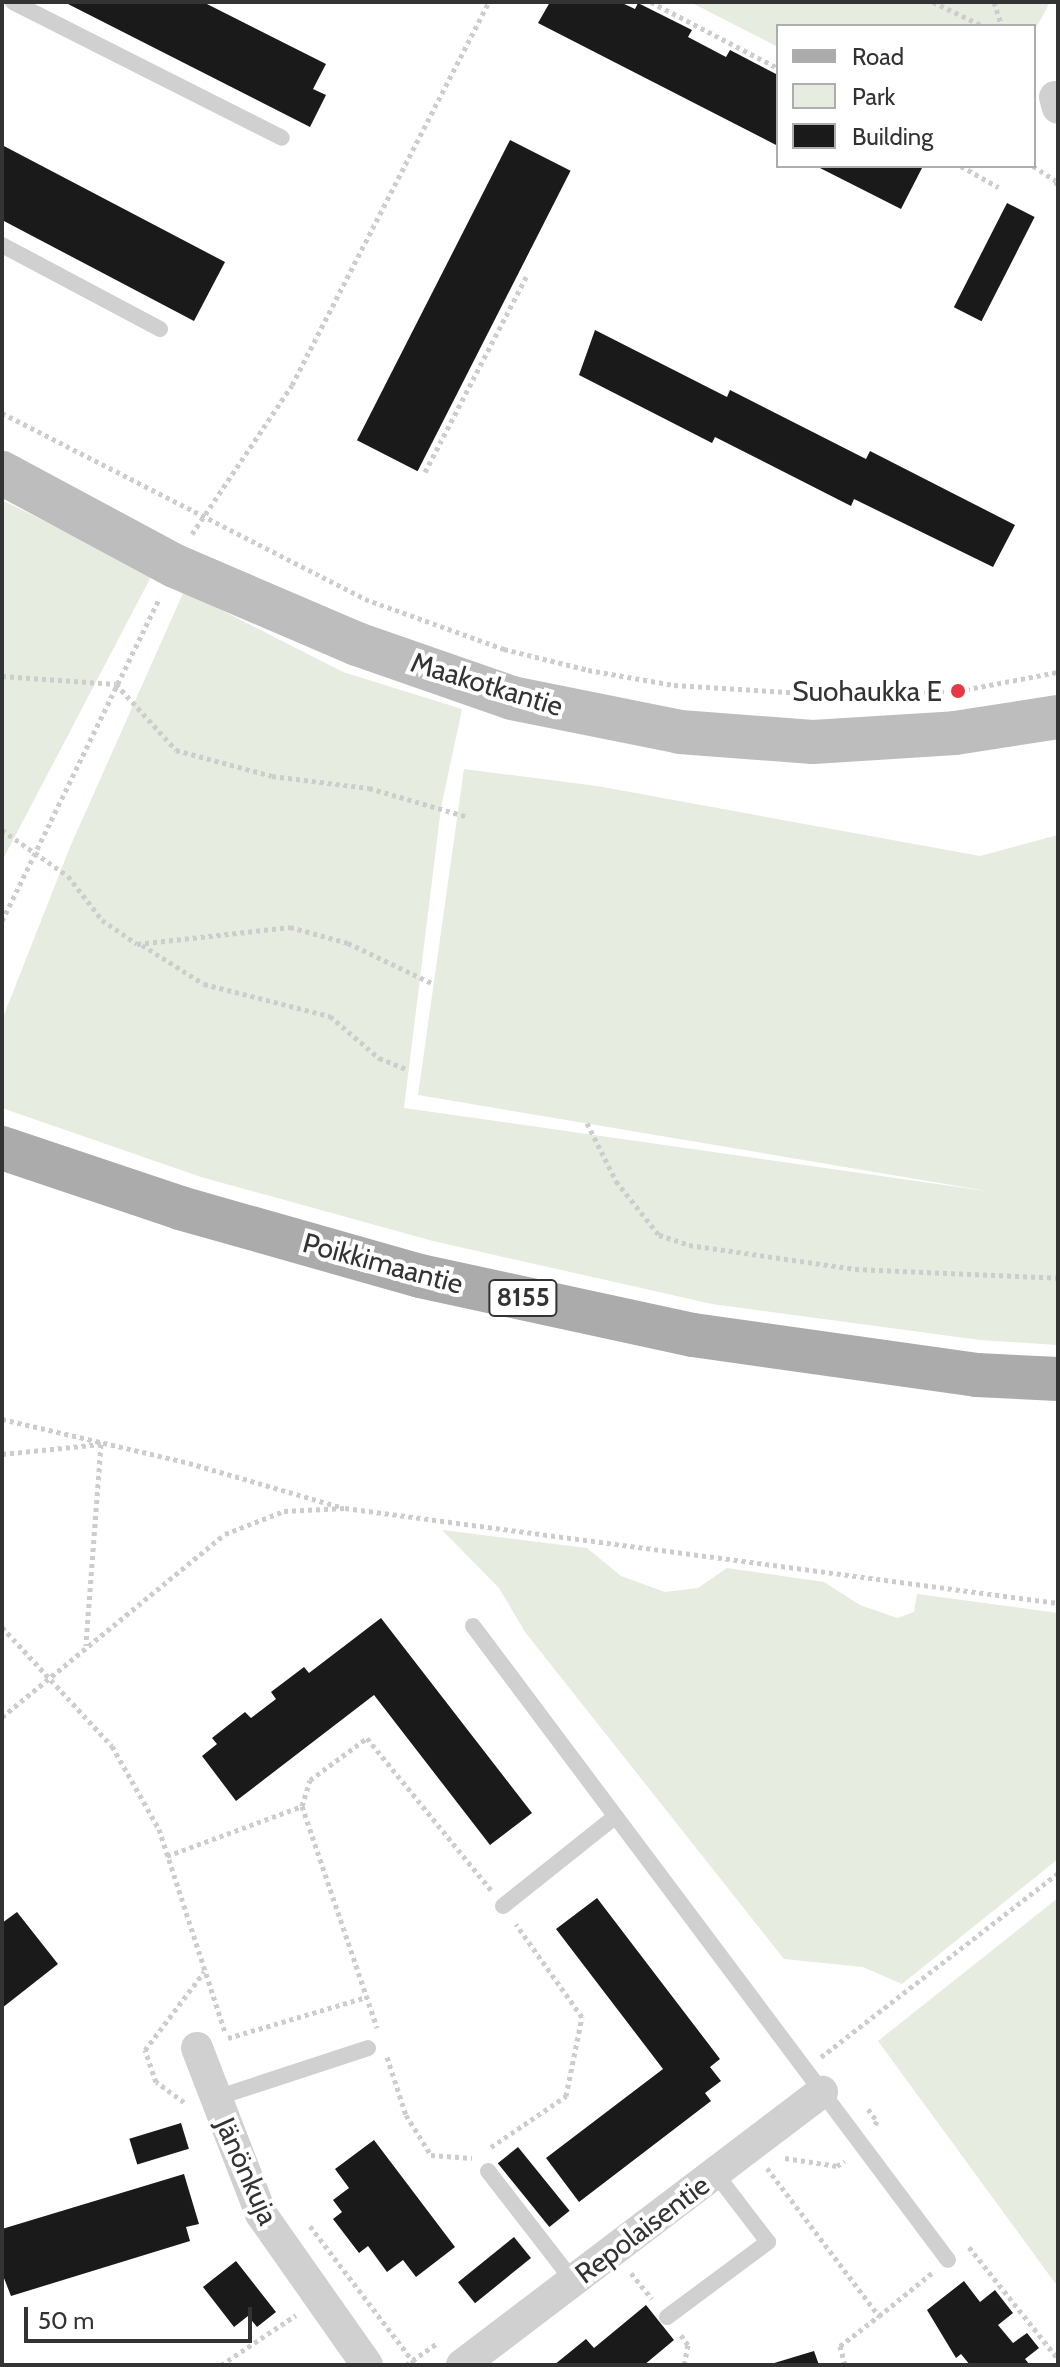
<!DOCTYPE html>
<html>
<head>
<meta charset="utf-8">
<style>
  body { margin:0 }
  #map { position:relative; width:1060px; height:2367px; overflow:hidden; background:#fff; font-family:Cabin,sans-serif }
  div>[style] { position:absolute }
  .green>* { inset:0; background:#e6ecdf }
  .building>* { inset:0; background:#1a1a1a; transform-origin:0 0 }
  .path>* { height:5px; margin-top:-2.5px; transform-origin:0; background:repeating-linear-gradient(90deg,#cdcdcd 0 4px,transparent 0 8px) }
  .lane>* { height:16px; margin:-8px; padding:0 8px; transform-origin:8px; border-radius:8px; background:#d0d0d0 }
  .street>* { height:32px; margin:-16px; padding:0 16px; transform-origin:16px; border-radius:16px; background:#d0d0d0 }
  .secondary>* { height:44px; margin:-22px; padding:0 22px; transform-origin:22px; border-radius:22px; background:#bdbdbd }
  .primary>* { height:44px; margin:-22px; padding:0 22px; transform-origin:22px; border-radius:22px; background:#ababab }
  .dots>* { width:22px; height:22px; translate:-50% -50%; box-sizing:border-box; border:4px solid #fff; border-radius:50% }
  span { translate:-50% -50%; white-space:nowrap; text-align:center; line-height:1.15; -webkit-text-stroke:8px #fff; paint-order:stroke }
  .shield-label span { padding:2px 6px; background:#fff; border:2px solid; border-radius:6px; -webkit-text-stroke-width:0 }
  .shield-label { font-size:26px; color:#333; font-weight:700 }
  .street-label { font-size:28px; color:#333 }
  .poi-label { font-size:28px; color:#333 }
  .right { translate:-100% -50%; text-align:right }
  .frame { position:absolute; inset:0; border:4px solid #333; pointer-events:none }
  .legend { position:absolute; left:776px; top:24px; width:260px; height:144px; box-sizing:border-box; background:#fff; border:2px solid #adadad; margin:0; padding:10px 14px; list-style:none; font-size:24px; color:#333 }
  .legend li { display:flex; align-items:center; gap:16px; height:40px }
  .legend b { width:40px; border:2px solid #adadad }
  .scale { position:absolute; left:24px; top:2307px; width:228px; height:36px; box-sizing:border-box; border:4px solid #333; border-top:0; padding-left:10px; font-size:24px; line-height:28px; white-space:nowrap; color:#333; -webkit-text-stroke:6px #fff; paint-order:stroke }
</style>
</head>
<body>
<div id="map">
  <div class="green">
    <div style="clip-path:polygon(690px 2px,1050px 2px,1034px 32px,1034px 26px,778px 26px,778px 47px)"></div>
    <div style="clip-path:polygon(2px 500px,152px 575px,2px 861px)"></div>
    <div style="clip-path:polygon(184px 591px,343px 672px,462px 709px,441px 808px,404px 1108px,993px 1192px,418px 1095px,464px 769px,597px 786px,980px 856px,1058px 835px,1058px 1345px,980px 1340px,712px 1304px,433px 1241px,201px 1177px,2px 1108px,2px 1020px,70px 847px)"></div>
    <div style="clip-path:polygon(442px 1530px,587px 1548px,621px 1576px,665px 1592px,698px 1588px,727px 1568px,824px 1582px,860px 1605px,897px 1618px,914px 1612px,917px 1594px,1058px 1613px,1058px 1859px,902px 1984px,863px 1967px,784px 1959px,525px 1632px,499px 1588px)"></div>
    <div style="clip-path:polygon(1058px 1898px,1058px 2287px,878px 2041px)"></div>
  </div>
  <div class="building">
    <div style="clip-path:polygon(64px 2px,203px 2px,326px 64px,313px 89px,326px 95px,310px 127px)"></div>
    <div style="clip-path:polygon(550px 2px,620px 2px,635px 9px,638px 3px,692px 30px,688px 37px,726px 57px,730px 50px,778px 75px,778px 146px,538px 23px)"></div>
    <div style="left:510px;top:140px;width:68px;height:337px;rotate:27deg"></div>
    <div style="clip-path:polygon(2px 145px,225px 262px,194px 321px,2px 220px)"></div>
    <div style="clip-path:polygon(816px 166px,923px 166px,901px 209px)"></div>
    <div style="left:1007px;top:203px;width:31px;height:117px;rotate:27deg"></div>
    <div style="clip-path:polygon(595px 330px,727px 397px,730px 390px,866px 459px,870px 451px,1015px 525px,993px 567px,854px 499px,851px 506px,715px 437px,712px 443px,579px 375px)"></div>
    <div style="clip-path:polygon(381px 1618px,532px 1813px,490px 1845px,374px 1695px,236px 1801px,202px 1756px,217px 1744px,212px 1738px,245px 1712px,251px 1718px,276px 1699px,271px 1692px,304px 1667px,309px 1673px)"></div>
    <div style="clip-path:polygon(597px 1898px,720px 2059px,710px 2067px,721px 2081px,705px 2093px,711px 2101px,579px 2202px,546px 2158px,663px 2069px,556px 1929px)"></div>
    <div style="clip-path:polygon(17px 1912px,58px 1964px,2px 2008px,2px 1923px)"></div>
    <div style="left:181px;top:2123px;width:27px;height:54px;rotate:73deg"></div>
    <div style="clip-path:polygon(374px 2140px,455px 2247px,416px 2277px,403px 2260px,387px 2272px,368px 2246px,359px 2253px,333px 2219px,342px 2212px,333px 2200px,349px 2188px,335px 2169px)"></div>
    <div style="left:518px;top:2147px;width:82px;height:26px;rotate:51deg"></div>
    <div style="clip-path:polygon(184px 2174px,199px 2224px,186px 2227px,190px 2241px,11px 2296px,2px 2273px,2px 2229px)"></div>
    <div style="left:514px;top:2237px;width:27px;height:72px;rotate:51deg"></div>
    <div style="clip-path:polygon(236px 2261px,276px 2312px,257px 2327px,248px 2316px,234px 2327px,203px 2287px)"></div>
    <div style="clip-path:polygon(964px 2281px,980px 2302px,995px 2290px,1013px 2313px,998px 2325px,1013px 2343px,1027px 2333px,1039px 2348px,1025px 2359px,1030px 2365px,970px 2365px,961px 2354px,956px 2358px,927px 2310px)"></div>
    <div style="clip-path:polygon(646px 2305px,674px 2340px,644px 2365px,554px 2365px,586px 2339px,594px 2348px)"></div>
    <div style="clip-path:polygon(814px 2351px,819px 2365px,771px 2365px,771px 2364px)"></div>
  </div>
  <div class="path">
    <div style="left:651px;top:2px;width:143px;rotate:27.5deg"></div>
    <div style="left:933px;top:2px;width:55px;rotate:25.6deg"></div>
    <div style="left:994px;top:2px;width:25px;rotate:72deg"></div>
    <div style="left:961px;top:166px;width:43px;rotate:29.6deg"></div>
    <div style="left:1033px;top:166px;width:27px;rotate:33deg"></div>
    <div style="left:1056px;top:181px;width:8px;rotate:76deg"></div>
    <div style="left:2px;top:413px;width:408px;rotate:27.1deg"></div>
    <div style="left:365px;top:599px;width:148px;rotate:19.8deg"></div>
    <div style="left:504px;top:649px;width:87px;rotate:14deg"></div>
    <div style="left:588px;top:670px;width:87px;rotate:9.9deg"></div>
    <div style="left:674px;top:685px;width:178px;rotate:3.5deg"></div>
    <div style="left:852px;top:696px;width:106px;rotate:-2.7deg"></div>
    <div style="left:958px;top:691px;width:102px;rotate:-10.8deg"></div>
    <div style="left:425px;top:472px;width:220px;rotate:-62.6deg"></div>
    <div style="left:192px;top:534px;width:179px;rotate:-56.1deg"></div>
    <div style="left:292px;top:385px;width:431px;rotate:-62.8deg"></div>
    <div style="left:2px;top:676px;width:114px;rotate:4deg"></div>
    <div style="left:116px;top:684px;width:89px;rotate:47.7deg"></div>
    <div style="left:176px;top:750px;width:99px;rotate:15.2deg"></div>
    <div style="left:272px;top:776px;width:98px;rotate:7.1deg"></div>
    <div style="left:369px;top:788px;width:103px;rotate:16.3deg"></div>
    <div style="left:2px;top:830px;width:80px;rotate:34.9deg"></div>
    <div style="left:68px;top:876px;width:56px;rotate:52.3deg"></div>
    <div style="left:102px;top:920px;width:42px;rotate:34.4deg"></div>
    <div style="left:137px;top:944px;width:154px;rotate:-6.3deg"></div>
    <div style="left:290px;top:927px;width:60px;rotate:15.4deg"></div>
    <div style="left:348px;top:943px;width:95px;rotate:25.5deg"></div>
    <div style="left:2px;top:921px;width:360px;rotate:-64deg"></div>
    <div style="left:142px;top:945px;width:73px;rotate:32.2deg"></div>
    <div style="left:204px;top:984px;width:130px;rotate:14.3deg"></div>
    <div style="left:330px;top:1016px;width:65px;rotate:40.6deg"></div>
    <div style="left:379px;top:1058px;width:31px;rotate:22deg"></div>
    <div style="left:587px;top:1123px;width:65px;rotate:63.4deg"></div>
    <div style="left:616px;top:1181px;width:69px;rotate:51.5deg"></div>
    <div style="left:659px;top:1235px;width:32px;rotate:18deg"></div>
    <div style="left:689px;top:1245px;width:168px;rotate:8.2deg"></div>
    <div style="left:855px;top:1269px;width:203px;rotate:2.5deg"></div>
    <div style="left:2px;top:1419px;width:192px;rotate:13.2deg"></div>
    <div style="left:189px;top:1463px;width:157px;rotate:16.2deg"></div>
    <div style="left:2px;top:1454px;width:100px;rotate:-5.8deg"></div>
    <div style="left:101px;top:1444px;width:202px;rotate:94.3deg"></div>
    <div style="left:2px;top:1627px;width:162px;rotate:47.3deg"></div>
    <div style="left:112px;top:1746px;width:95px;rotate:60.5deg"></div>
    <div style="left:159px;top:1829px;width:213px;rotate:72deg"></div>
    <div style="left:2px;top:1717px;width:288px;rotate:-39.4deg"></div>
    <div style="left:225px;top:1534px;width:63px;rotate:-21.3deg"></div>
    <div style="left:284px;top:1511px;width:61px;rotate:-2.8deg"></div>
    <div style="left:345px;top:1508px;width:719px;rotate:7.59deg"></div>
    <div style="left:302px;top:1806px;width:234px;rotate:71.3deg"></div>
    <div style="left:167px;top:1856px;width:144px;rotate:-20.3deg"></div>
    <div style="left:302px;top:1806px;width:27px;rotate:-73deg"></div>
    <div style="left:310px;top:1780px;width:71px;rotate:-36.4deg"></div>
    <div style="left:367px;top:1738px;width:196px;rotate:50.8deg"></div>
    <div style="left:228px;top:2038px;width:144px;rotate:-16.5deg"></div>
    <div style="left:387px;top:2057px;width:61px;rotate:71.9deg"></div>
    <div style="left:406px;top:2115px;width:47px;rotate:58deg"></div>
    <div style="left:431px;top:2155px;width:41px;rotate:4.2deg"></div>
    <div style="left:821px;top:2057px;width:300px;rotate:-37.8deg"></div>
    <div style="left:184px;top:2102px;width:34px;rotate:-144deg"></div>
    <div style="left:156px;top:2082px;width:34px;rotate:-109deg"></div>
    <div style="left:145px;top:2050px;width:98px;rotate:-52.9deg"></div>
    <div style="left:868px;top:2109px;width:15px;rotate:53deg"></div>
    <div style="left:877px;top:2121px;width:7px;rotate:117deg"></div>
    <div style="left:491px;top:2147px;width:91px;rotate:-34.2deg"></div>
    <div style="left:566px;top:2096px;width:81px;rotate:-78.6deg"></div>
    <div style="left:582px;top:2017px;width:114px;rotate:-125.4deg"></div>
    <div style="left:785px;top:2158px;width:53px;rotate:8.7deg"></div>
    <div style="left:837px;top:2166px;width:9px;rotate:-32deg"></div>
    <div style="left:767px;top:2168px;width:186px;rotate:52.9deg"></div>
    <div style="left:879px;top:2316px;width:70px;rotate:-39.2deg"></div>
    <div style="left:310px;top:2226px;width:175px;rotate:52.7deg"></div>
    <div style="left:969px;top:2247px;width:143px;rotate:51.5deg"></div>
    <div style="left:631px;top:2273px;width:33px;rotate:51deg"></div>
    <div style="left:681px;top:2335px;width:12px;rotate:55deg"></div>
    <div style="left:688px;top:2345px;width:20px;rotate:101deg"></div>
    <div style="left:221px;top:2365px;width:90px;rotate:-33.7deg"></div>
    <div style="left:406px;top:2365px;width:39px;rotate:-35deg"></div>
    <div style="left:845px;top:2365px;width:20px;rotate:-105deg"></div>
    <div style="left:840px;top:2346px;width:49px;rotate:-37.6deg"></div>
  </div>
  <div class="lane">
    <div style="left:13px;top:2px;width:301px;rotate:26.8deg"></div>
    <div style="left:2px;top:245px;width:179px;rotate:28deg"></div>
    <div style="left:473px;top:1626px;width:792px;rotate:53.16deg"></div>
    <div style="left:503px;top:1906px;width:144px;rotate:-38.5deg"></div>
    <div style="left:216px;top:2098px;width:160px;rotate:-18.2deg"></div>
    <div style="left:488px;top:2171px;width:139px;rotate:52.3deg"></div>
    <div style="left:667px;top:2317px;width:126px;rotate:-36.6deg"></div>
    <div style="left:768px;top:2242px;width:87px;rotate:-127.5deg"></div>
  </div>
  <div class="street">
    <div style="left:1055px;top:97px;width:11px;rotate:75deg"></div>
    <div style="left:197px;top:2048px;width:178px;rotate:68.9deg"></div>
    <div style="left:261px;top:2214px;width:184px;rotate:54.9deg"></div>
    <div style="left:462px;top:2365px;width:452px;rotate:-37.2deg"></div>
  </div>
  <div class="secondary">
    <div style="left:2px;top:473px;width:196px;rotate:28.3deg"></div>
    <div style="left:175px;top:566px;width:198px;rotate:23.2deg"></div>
    <div style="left:357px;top:644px;width:164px;rotate:19.2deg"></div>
    <div style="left:512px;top:698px;width:171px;rotate:11.4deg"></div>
    <div style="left:680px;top:732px;width:133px;rotate:4.3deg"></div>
    <div style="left:813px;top:742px;width:142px;rotate:-3.6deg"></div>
    <div style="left:955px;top:733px;width:104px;rotate:-8.8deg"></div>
  </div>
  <div class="primary">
    <div style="left:2px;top:1148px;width:188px;rotate:18.6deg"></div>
    <div style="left:180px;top:1208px;width:249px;rotate:15.8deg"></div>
    <div style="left:420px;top:1276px;width:279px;rotate:12.2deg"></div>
    <div style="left:693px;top:1335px;width:287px;rotate:8deg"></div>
    <div style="left:977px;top:1375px;width:81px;rotate:2.8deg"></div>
  </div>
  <div class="dots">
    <div style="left:958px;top:691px;background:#e63946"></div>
  </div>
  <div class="shield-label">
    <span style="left:523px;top:1298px">8155</span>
  </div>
  <div class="street-label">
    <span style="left:487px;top:684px;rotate:17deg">Maakotkantie</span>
    <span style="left:383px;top:1263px;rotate:15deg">Poikkimaantie</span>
    <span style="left:247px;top:2171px;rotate:66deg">Jänönkuja</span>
    <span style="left:642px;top:2229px;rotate:-37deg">Repolaisentie</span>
  </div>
  <div class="poi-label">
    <span class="right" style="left:942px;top:691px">Suohaukka E</span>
  </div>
  <div class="frame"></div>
  <ul class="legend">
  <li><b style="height:10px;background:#ababab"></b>Road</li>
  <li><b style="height:22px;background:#e6ecdf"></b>Park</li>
  <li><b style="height:22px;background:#1a1a1a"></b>Building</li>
  </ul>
  <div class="scale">50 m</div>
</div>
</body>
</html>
